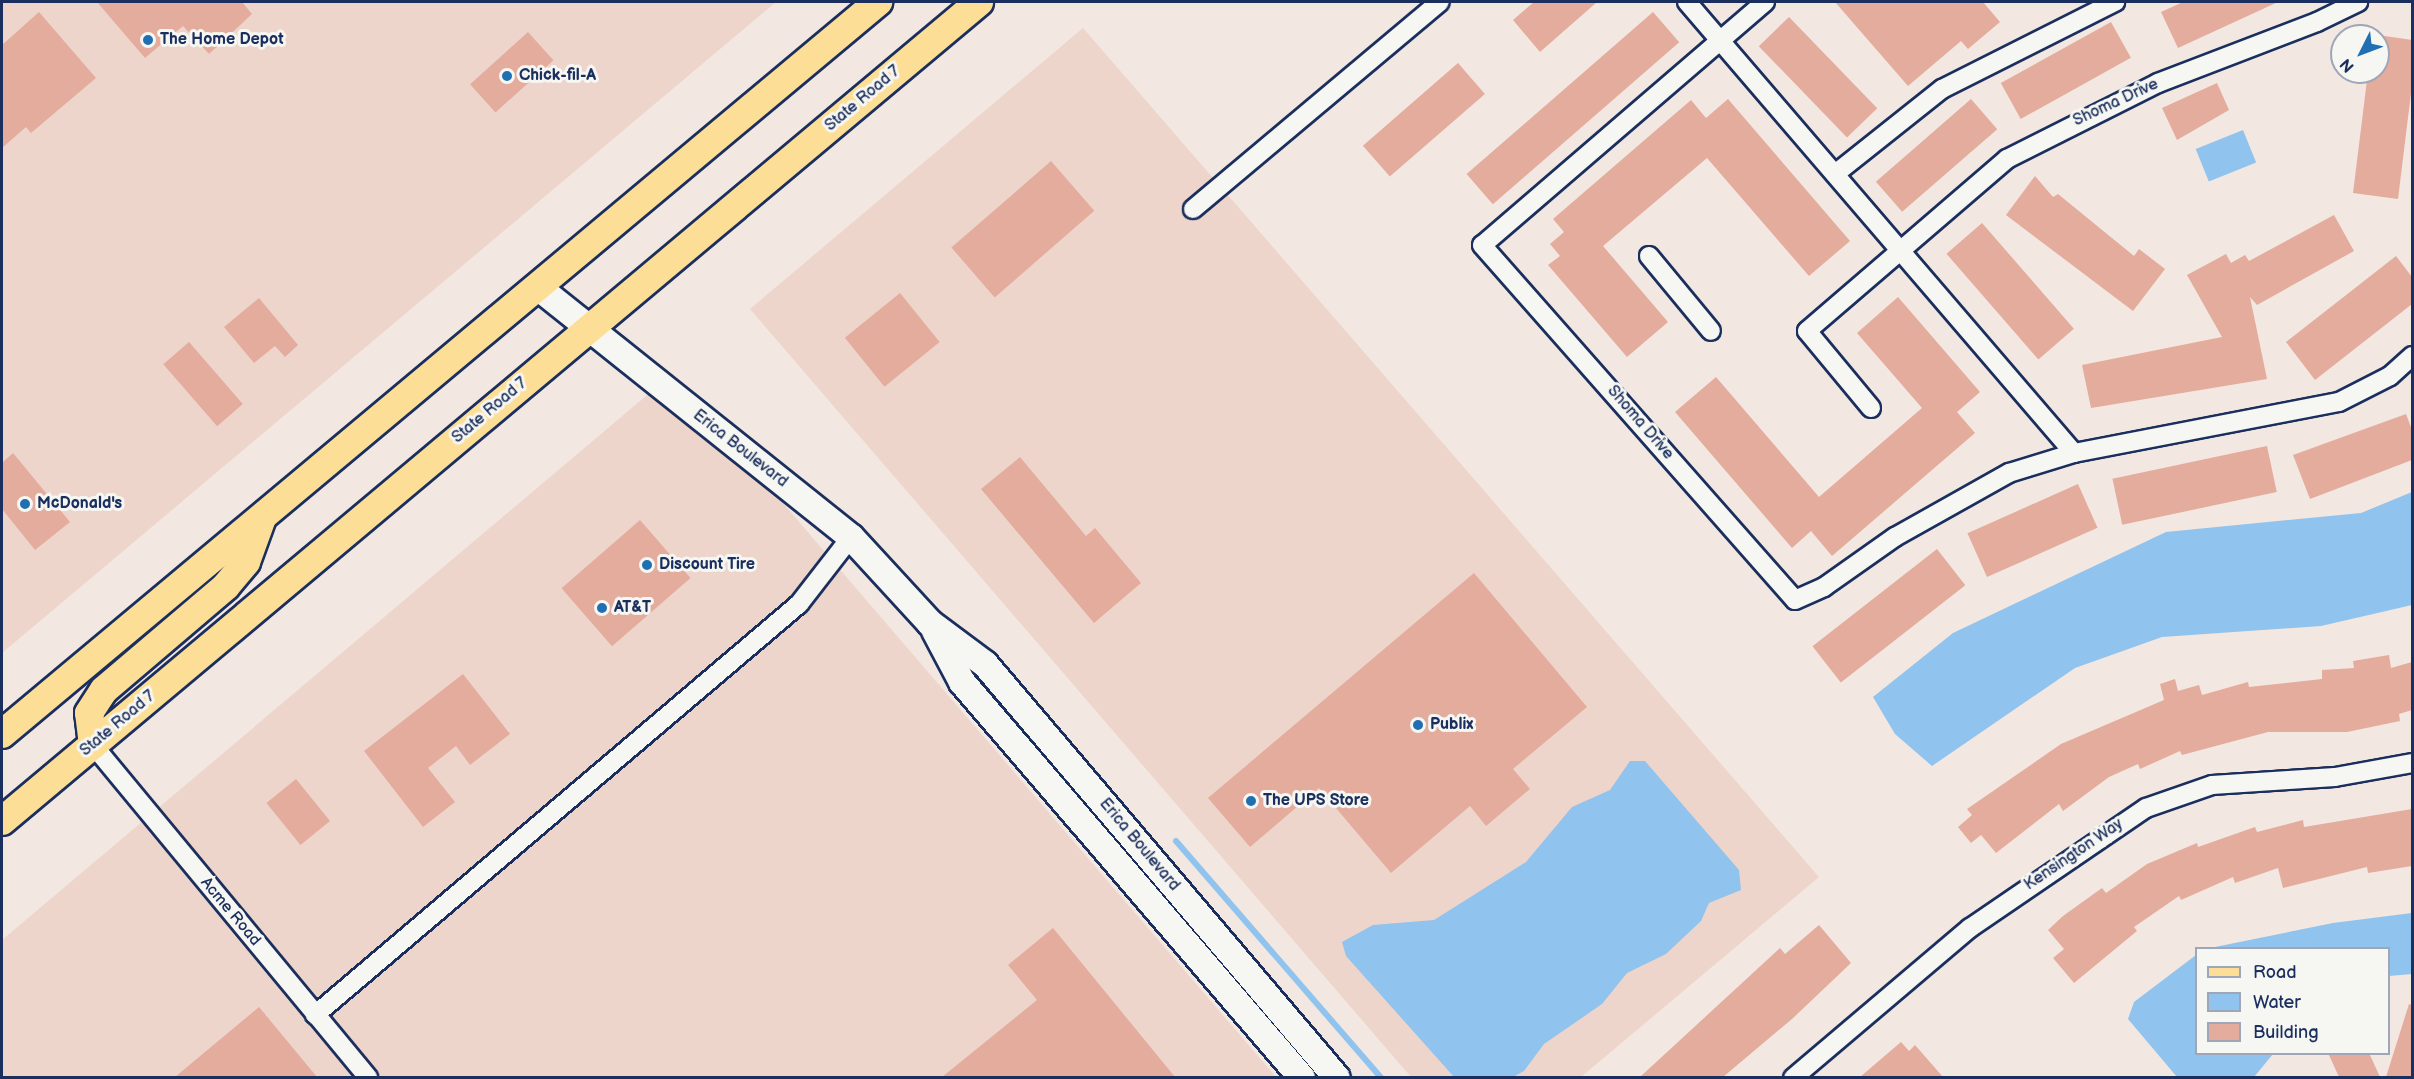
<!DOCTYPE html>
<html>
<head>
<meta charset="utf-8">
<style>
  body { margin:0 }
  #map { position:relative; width:2414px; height:1079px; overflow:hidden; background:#f2e7e1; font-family:"Balsamiq Sans",sans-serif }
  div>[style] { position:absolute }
  .built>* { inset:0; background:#eed5cc }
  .water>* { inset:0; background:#90c3ed; transform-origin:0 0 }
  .stream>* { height:6px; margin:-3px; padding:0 3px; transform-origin:3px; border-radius:3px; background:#90c3ed }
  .building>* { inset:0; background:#e4ac9c; transform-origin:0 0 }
  .roads { filter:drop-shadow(2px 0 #1b2f5e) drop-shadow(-2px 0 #1b2f5e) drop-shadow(0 2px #1b2f5e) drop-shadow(0 -2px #1b2f5e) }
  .street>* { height:18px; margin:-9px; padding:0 9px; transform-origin:9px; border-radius:9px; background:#f6f6f2 }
  .secondary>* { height:26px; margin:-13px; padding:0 13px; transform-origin:13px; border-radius:13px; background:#f6f6f2 }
  .primary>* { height:28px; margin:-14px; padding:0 14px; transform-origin:14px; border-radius:14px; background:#fdde96 }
  .dots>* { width:16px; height:16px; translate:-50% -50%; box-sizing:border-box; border:3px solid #f6f6f2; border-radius:50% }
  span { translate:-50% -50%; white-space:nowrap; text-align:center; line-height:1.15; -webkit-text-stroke:6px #f6f6f2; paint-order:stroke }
  .poi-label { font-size:16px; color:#1b2f5e; font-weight:700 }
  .left { translate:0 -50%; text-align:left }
  .street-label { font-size:16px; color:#1b2f5e }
  .frame { position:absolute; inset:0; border:3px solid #1b2f5e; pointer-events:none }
  .legend { position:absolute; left:2195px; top:947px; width:195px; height:108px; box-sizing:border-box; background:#f6f6f2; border:2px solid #9ea6b7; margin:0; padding:8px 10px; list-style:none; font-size:18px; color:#1b2f5e }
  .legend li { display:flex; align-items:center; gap:12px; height:30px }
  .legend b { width:30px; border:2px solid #9ea6b7 }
  .north { position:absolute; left:2330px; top:24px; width:60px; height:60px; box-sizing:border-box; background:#f6f6f2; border:2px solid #9ea6b7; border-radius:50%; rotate:228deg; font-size:16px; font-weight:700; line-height:24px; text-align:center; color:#1b2f5e }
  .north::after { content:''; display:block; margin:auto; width:21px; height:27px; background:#1f6fb2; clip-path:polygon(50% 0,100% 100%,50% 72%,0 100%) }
</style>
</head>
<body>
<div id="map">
  <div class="built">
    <div style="clip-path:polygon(2px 2px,776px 2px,2px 653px)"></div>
    <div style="clip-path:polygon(1083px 28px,1819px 877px,1581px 1077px,1411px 1077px,750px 309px)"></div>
    <div style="clip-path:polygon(672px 374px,1276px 1077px,2px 1077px,2px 940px)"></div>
  </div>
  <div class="water">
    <div style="left:2243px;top:130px;width:35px;height:51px;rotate:68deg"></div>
    <div style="clip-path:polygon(2412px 492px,2412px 605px,2321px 626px,2162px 637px,2075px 668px,1932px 766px,1895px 734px,1873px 697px,1953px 633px,2166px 532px,2361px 513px)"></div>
    <div style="clip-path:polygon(1630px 761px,1645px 761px,1739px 870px,1741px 890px,1709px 903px,1701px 921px,1666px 954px,1627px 973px,1602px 1004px,1544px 1044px,1524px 1071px,1513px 1077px,1454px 1077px,1346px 956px,1342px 942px,1373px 925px,1434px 920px,1526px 862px,1572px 807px,1610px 790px)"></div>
    <div style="clip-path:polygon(2412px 913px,2412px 974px,2389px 976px,2388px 948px,2210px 948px,2333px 923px)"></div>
    <div style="clip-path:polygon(2196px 955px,2196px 1054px,2273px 1054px,2254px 1077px,2177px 1077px,2128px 1019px,2134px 1002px)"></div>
  </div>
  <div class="stream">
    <div style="left:1176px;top:841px;width:313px;rotate:49.1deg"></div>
  </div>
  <div class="building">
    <div style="clip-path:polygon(97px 2px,242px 2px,252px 14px,209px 54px,183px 26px,145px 58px)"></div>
    <div style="clip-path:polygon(1534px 2px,1597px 2px,1540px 52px,1513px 20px)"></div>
    <div style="clip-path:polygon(1835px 2px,1983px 2px,2000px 22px,1968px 49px,1961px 41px,1908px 86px)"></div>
    <div style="clip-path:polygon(2183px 2px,2278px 2px,2178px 48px,2161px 12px)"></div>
    <div style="clip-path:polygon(39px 12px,96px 78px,31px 133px,26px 127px,2px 148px,2px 45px)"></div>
    <div style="left:1653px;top:12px;width:40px;height:247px;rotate:49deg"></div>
    <div style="left:1789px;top:17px;width:127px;height:42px;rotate:46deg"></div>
    <div style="left:2111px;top:22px;width:41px;height:126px;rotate:61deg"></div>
    <div style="left:528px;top:32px;width:38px;height:78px;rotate:48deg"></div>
    <div style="clip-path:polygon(2378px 35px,2412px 40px,2412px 85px,2398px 199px,2353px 193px,2368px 72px,2378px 72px)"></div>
    <div style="left:1458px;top:63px;width:41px;height:126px;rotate:49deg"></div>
    <div style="clip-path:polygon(2217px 83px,2229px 110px,2177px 140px,2162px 108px)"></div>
    <div style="clip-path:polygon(1728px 99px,1850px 241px,1809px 276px,1707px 158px,1603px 246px,1668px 322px,1627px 357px,1548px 265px,1560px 256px,1550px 244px,1564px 232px,1553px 219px,1691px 100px,1706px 118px)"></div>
    <div style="left:1971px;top:99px;width:40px;height:126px;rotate:49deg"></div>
    <div style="left:1051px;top:161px;width:66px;height:132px;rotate:49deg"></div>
    <div style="clip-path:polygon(2035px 176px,2053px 197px,2058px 194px,2134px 256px,2139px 249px,2165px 269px,2133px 311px,2006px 215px)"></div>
    <div style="clip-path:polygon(2334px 215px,2354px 251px,2257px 305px,2250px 297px,2267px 379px,2091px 408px,2082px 365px,2222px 337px,2187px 275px,2226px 254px,2231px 263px,2245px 255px,2249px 261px)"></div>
    <div style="left:1982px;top:223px;width:140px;height:47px;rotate:49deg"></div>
    <div style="clip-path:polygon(2396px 256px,2412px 277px,2412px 304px,2315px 380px,2286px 342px)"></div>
    <div style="left:900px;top:293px;width:63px;height:71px;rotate:51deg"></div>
    <div style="clip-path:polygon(1898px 297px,1980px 392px,1957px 412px,1975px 433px,1832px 556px,1811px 531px,1792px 548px,1675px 412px,1716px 377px,1819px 497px,1922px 408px,1857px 333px)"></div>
    <div style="clip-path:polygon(259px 298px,298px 345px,285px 357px,275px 346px,254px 363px,224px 327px)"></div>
    <div style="left:189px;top:342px;width:82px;height:34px;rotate:49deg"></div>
    <div style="clip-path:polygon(2406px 414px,2412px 430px,2412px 460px,2310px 499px,2293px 455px)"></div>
    <div style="left:2267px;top:446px;width:47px;height:158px;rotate:78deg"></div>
    <div style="clip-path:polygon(13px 453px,70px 522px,35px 550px,2px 509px,2px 463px)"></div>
    <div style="clip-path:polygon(1020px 457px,1086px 536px,1095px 528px,1141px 583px,1094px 623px,981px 489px)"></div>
    <div style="left:2078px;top:484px;width:48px;height:121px;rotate:66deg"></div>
    <div style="left:640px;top:520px;width:77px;height:104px;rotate:49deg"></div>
    <div style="left:1937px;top:549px;width:46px;height:158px;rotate:52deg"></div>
    <div style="clip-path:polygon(1474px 573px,1587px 707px,1513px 769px,1530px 789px,1486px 826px,1470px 806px,1391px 873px,1319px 788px,1250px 847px,1208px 798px)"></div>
    <div style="clip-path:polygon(2389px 655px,2391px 668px,2412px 662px,2412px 710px,2399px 714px,2400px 721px,2347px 732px,2268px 732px,2182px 755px,2180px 751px,2140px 769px,2138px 764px,2109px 777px,2063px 811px,2059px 804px,1996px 853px,1981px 835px,1971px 843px,1958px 827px,1972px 815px,1967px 809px,2061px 744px,2164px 700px,2160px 684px,2175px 679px,2178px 691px,2199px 685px,2202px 695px,2248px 682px,2249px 687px,2322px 679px,2322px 670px,2354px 668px,2353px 661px)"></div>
    <div style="clip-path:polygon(463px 674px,510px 734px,470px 765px,456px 746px,428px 768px,455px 802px,423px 827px,364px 751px)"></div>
    <div style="left:296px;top:779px;width:54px;height:38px;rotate:51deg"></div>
    <div style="clip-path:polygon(2412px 809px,2412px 866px,2368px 873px,2367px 867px,2283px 888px,2278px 868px,2235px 883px,2233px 877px,2181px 900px,2179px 896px,2134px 927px,2137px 931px,2074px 983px,2053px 958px,2064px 949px,2048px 930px,2063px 916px,2102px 888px,2106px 893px,2147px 864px,2197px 843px,2198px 847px,2255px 827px,2257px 832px,2303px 820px,2304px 827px)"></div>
    <div style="clip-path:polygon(1819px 925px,1851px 963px,1792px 1019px,1723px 1077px,1640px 1077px,1780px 948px,1785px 954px)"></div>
    <div style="clip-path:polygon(1053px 928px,1175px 1077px,942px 1077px,1037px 1000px,1008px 965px)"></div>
    <div style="clip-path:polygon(2409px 1004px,2412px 1005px,2412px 1077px,2386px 1077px)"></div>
    <div style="clip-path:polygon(259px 1007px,317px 1077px,175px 1077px)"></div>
    <div style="clip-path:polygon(1901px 1042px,1909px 1051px,1915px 1045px,1943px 1077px,1860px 1077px)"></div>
    <div style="clip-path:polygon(2328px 1053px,2369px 1053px,2380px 1077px,2339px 1077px)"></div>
  </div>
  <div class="roads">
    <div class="street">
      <div style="left:1687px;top:2px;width:594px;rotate:49.37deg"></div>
      <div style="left:1765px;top:2px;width:373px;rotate:139.3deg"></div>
      <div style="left:1482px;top:245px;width:473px;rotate:48.6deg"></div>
      <div style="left:1795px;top:600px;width:32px;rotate:-24deg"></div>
      <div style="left:1824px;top:587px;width:87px;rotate:-35.2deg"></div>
      <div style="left:1895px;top:537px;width:131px;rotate:-29.3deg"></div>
      <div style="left:2009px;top:473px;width:68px;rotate:-17.1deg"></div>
      <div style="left:2074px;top:453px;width:270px;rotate:-10.9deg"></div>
      <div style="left:2339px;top:402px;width:57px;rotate:-27deg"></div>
      <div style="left:2390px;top:376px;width:30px;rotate:-42deg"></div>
      <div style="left:1835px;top:174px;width:137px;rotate:-38.5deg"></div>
      <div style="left:1942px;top:89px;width:194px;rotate:-26.7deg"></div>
      <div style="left:1193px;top:209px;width:322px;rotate:-40deg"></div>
      <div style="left:1649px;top:256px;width:97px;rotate:50.4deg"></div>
      <div style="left:1871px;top:408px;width:100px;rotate:-129.7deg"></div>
      <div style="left:1807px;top:331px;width:264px;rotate:-40.7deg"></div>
      <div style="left:2007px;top:159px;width:169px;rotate:-26.7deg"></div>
      <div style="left:2158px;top:83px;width:170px;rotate:-21deg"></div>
      <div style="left:2317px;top:22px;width:46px;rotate:-26deg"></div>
      <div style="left:93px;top:745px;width:432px;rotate:50.4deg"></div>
      <div style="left:315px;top:1015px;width:635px;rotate:-40.34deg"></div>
      <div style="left:799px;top:604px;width:85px;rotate:-52.2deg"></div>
      <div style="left:1793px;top:1078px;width:232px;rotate:-40.3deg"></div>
      <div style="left:1970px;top:928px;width:213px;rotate:-34.3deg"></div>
      <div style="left:2146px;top:808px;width:70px;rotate:-19.2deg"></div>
      <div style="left:2212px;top:785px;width:123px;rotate:-3.7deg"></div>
      <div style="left:2335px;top:777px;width:78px;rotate:-10.3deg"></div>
    </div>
    <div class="secondary">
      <div style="left:539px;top:288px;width:399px;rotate:38.6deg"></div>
      <div style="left:851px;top:537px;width:117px;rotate:47.4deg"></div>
      <div style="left:930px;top:623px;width:69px;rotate:36.7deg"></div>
      <div style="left:985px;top:664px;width:543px;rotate:49.63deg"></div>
      <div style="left:935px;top:631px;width:58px;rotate:62.1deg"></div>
      <div style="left:962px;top:682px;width:522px;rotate:49.35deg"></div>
    </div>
    <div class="primary">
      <div style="left:2px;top:734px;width:1142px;rotate:-39.88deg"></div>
      <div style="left:93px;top:745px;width:32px;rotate:-97deg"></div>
      <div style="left:89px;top:713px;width:27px;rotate:-57deg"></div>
      <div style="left:104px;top:690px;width:160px;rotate:-40.4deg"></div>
      <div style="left:226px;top:586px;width:31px;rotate:-50deg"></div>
      <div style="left:246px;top:562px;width:47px;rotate:-70deg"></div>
      <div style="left:2px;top:821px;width:1275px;rotate:-39.97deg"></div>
    </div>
  </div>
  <div class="dots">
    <div style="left:148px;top:40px;background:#1f6fb2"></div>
    <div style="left:507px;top:76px;background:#1f6fb2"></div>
    <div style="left:25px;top:504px;background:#1f6fb2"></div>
    <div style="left:647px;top:565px;background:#1f6fb2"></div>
    <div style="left:602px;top:608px;background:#1f6fb2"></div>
    <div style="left:1418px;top:725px;background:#1f6fb2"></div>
    <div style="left:1251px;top:801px;background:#1f6fb2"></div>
  </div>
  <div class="poi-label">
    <span class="left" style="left:160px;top:40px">The Home Depot</span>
    <span class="left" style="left:519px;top:76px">Chick-fil-A</span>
    <span class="left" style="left:37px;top:504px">McDonald's</span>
    <span class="left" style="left:659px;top:565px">Discount Tire</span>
    <span class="left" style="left:614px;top:608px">AT&amp;T</span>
    <span class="left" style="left:1430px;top:725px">Publix</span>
    <span class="left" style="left:1263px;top:801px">The UPS Store</span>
  </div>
  <div class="street-label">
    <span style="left:863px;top:99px;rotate:-40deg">State Road 7</span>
    <span style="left:2116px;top:103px;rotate:-25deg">Shoma Drive</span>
    <span style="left:490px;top:411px;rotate:-40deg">State Road 7</span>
    <span style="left:1640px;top:423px;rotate:49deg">Shoma Drive</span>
    <span style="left:740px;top:449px;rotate:38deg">Erica Boulevard</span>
    <span style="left:118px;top:724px;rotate:-40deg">State Road 7</span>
    <span style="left:1139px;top:845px;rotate:50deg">Erica Boulevard</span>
    <span style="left:2074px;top:855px;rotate:-34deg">Kensington Way</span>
    <span style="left:230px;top:912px;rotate:50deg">Acme Road</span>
  </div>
  <div class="frame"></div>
  <ul class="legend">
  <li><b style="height:8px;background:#fdde96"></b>Road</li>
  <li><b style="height:16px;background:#90c3ed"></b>Water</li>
  <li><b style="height:16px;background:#e4ac9c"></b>Building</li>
  </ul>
  <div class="north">N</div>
</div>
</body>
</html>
